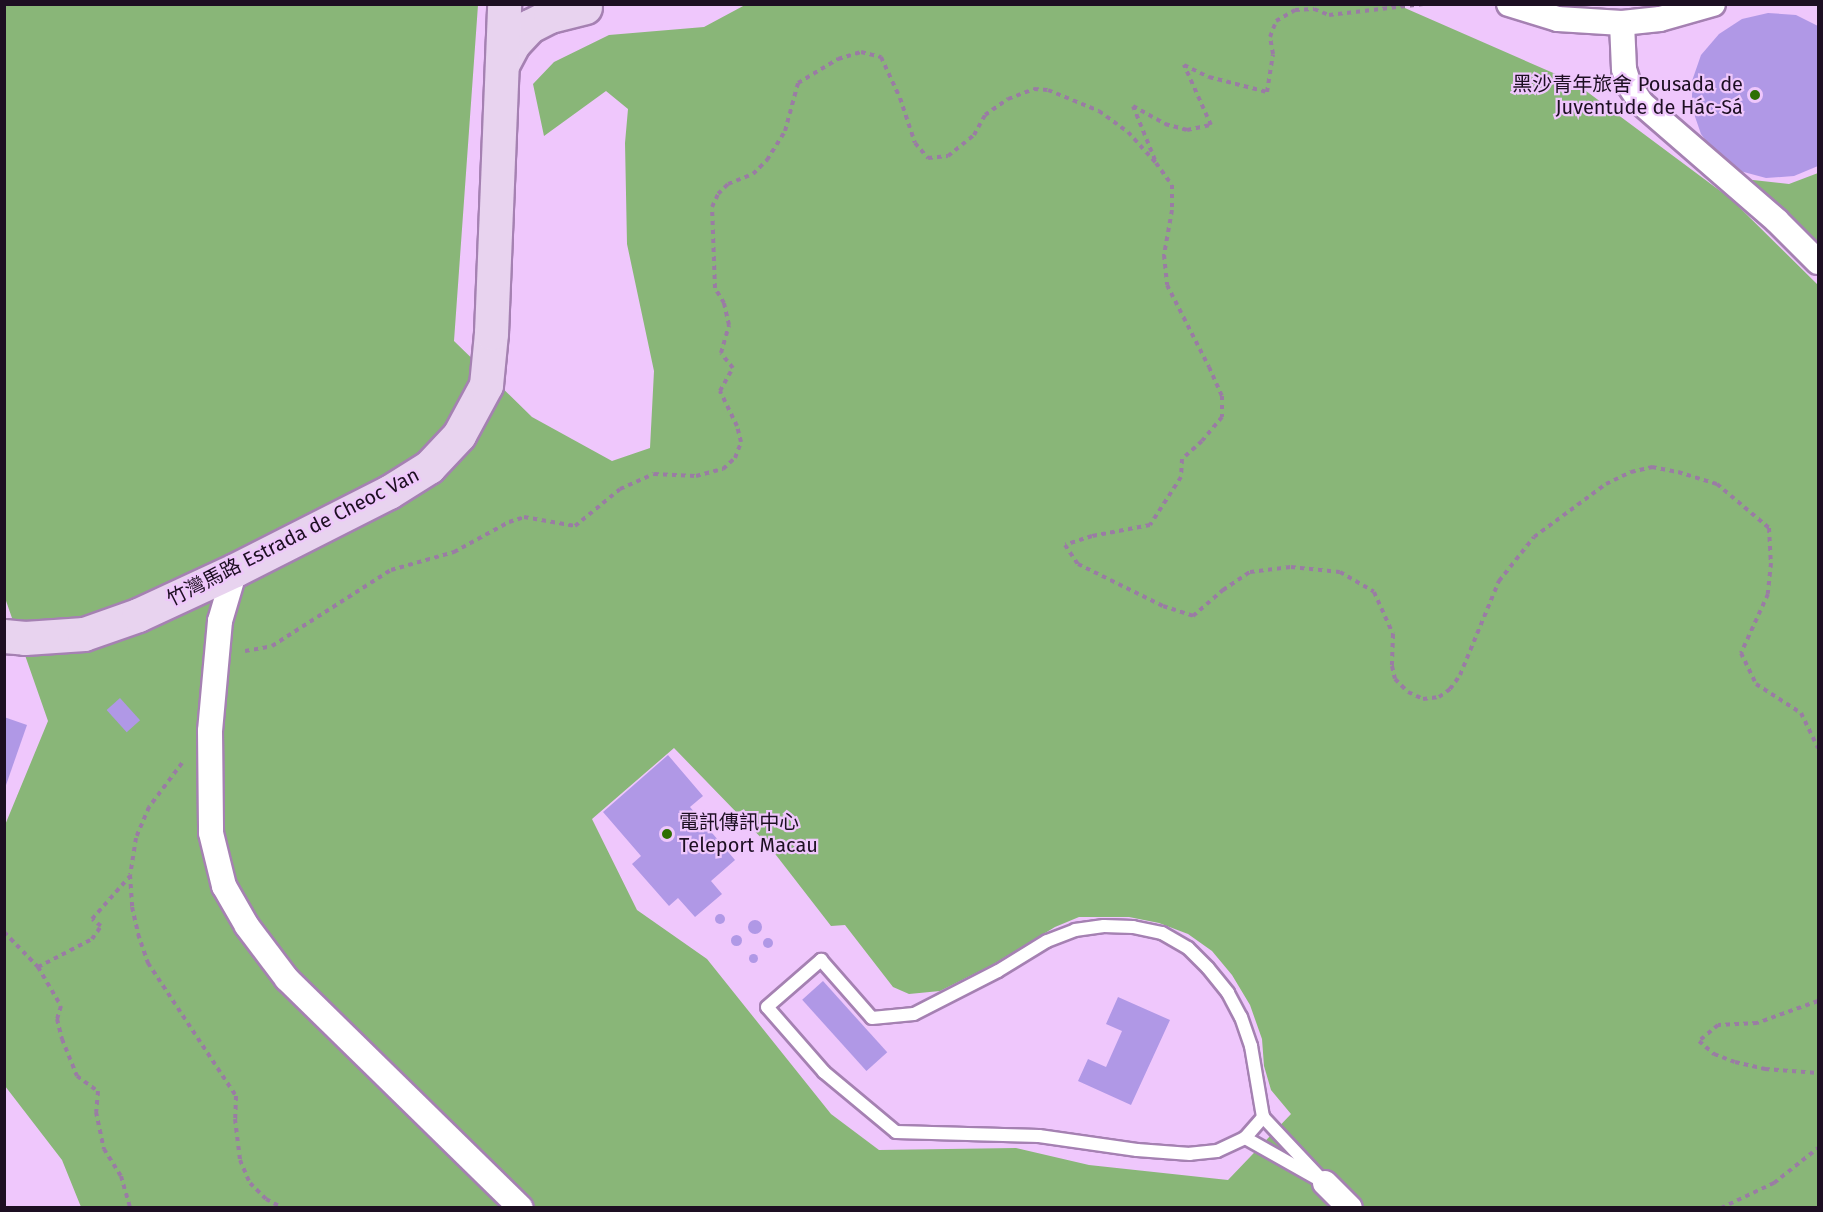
<!DOCTYPE html>
<html>
<head>
<meta charset="utf-8">
<style>
  body { margin:0 }
  #map { position:relative; width:1823px; height:1212px; overflow:hidden; background:#efc7fc; font-family:"Fira Sans","Noto Sans SC",sans-serif }
  div>[style] { position:absolute }
  .green>* { inset:0; background:#89b678 }
  .building>* { inset:0; background:#b098e6; transform-origin:0 0 }
  .round { border-radius:50% }
  .path>* { height:4px; margin-top:-2px; transform-origin:0; background:repeating-linear-gradient(90deg,#9a7ca4 0 4.5px,transparent 0 9px) }
  .roads { filter:drop-shadow(2px 0 #a581b2) drop-shadow(-2px 0 #a581b2) drop-shadow(0 2px #a581b2) drop-shadow(0 -2px #a581b2) }
  .lane>* { height:12px; margin:-6px; padding:0 6px; transform-origin:6px; border-radius:6px; background:#fff }
  .street>* { height:24px; margin:-12px; padding:0 12px; transform-origin:12px; border-radius:12px; background:#fff }
  .secondary>* { height:33px; margin:-16.5px; padding:0 16.5px; transform-origin:16.5px; border-radius:16.5px; background:#e8d3ef }
  .dots>* { width:16px; height:16px; translate:-50% -50%; box-sizing:border-box; border:3px solid #efc7fc; border-radius:50% }
  span { translate:-50% -50%; white-space:nowrap; text-align:center; line-height:1.15; -webkit-text-stroke:4.5px #efc7fc; paint-order:stroke }
  .poi-label { font-size:20px; color:#1d0f22 }
  .right { translate:-100% -50%; text-align:right }
  .left { translate:0 -50%; text-align:left }
  .street-label { font-size:20px; color:#1d0f22 }
  .frame { position:absolute; inset:0; border:6px solid #1d0f22; pointer-events:none }
</style>
</head>
<body>
<div id="map">
  <div class="green">
    <div style="clip-path:polygon(evenodd,5px 5px,478px 5px,454px 341px,532px 417px,612px 461px,650px 448px,654px 371px,627px 244px,625px 143px,628px 109px,606px 91px,544px 136px,533px 84px,554px 62px,609px 35px,704px 27px,745px 5px,1398px 5px,1574px 82px,1731px 199px,1818px 285px,1818px 1207px,81px 1207px,62px 1160px,5px 1086px,5px 825px,48px 721px,5px 598px,5px 5px,674px 748px,769px 846px,831px 926px,845px 925px,893px 987px,909px 994px,940px 991px,992px 965px,1055px 927px,1079px 917px,1129px 917px,1159px 923px,1188px 934px,1212px 951px,1232px 975px,1250px 1005px,1262px 1039px,1264px 1066px,1271px 1090px,1291px 1114px,1228px 1180px,1089px 1165px,1016px 1148px,879px 1150px,831px 1114px,707px 959px,637px 910px,592px 819px,674px 748px)"></div>
    <div style="clip-path:polygon(1818px 173px,1818px 248px,1744px 179px,1789px 184px)"></div>
  </div>
  <div class="building">
    <div style="clip-path:polygon(1768px 13px,1796px 15px,1818px 26px,1818px 166px,1794px 176px,1766px 178px,1740px 171px,1717px 156px,1701px 134px,1692px 108px,1692px 81px,1701px 55px,1719px 34px,1742px 19px)"></div>
    <div style="left:120px;top:698px;width:30px;height:18px;rotate:48deg"></div>
    <div style="clip-path:polygon(4px 717px,27px 725px,5px 788px,4px 788px)"></div>
    <div style="clip-path:polygon(668px 755px,703px 796px,690px 807px,735px 860px,711px 881px,722px 894px,695px 917px,678px 898px,669px 906px,632px 864px,641px 856px,603px 812px)"></div>
    <div class="round" style="left:715px;top:914px;width:10px;height:10px"></div>
    <div class="round" style="left:748px;top:920px;width:14px;height:14px"></div>
    <div class="round" style="left:730.5px;top:934.5px;width:11px;height:11px"></div>
    <div class="round" style="left:763px;top:938px;width:10px;height:10px"></div>
    <div class="round" style="left:748.5px;top:953.5px;width:9px;height:9px"></div>
    <div style="left:823px;top:981px;width:96px;height:28px;rotate:48deg"></div>
    <div style="clip-path:polygon(1118px 997px,1170px 1020px,1131px 1105px,1078px 1081px,1088px 1059px,1106px 1067px,1122px 1031px,1106px 1024px)"></div>
  </div>
  <div class="path">
    <div style="left:1155px;top:160px;width:58px;rotate:-112.2deg"></div>
    <div style="left:1133px;top:106px;width:37px;rotate:29deg"></div>
    <div style="left:1165px;top:124px;width:23px;rotate:15deg"></div>
    <div style="left:1187px;top:130px;width:25px;rotate:-12deg"></div>
    <div style="left:1211px;top:125px;width:66px;rotate:-114.2deg"></div>
    <div style="left:1184px;top:65px;width:28px;rotate:26deg"></div>
    <div style="left:1209px;top:77px;width:60px;rotate:14.5deg"></div>
    <div style="left:1267px;top:92px;width:38px;rotate:-81deg"></div>
    <div style="left:1273px;top:54px;width:17px;rotate:-100deg"></div>
    <div style="left:1270px;top:37px;width:17px;rotate:-69deg"></div>
    <div style="left:1276px;top:21px;width:22px;rotate:-30deg"></div>
    <div style="left:1295px;top:10px;width:19px;rotate:-3deg"></div>
    <div style="left:1314px;top:9px;width:16px;rotate:22deg"></div>
    <div style="left:1329px;top:15px;width:95px;rotate:-6.7deg"></div>
    <div style="left:245px;top:651px;width:27px;rotate:-10deg"></div>
    <div style="left:272px;top:646px;width:141px;rotate:-32.6deg"></div>
    <div style="left:391px;top:570px;width:66px;rotate:-15.9deg"></div>
    <div style="left:454px;top:552px;width:63px;rotate:-28.6deg"></div>
    <div style="left:509px;top:522px;width:16px;rotate:-18deg"></div>
    <div style="left:524px;top:517px;width:52px;rotate:10deg"></div>
    <div style="left:575px;top:526px;width:58px;rotate:-39.4deg"></div>
    <div style="left:620px;top:489px;width:37px;rotate:-24deg"></div>
    <div style="left:654px;top:474px;width:42px;rotate:2.7deg"></div>
    <div style="left:696px;top:476px;width:28px;rotate:-15deg"></div>
    <div style="left:723px;top:469px;width:16px;rotate:-43deg"></div>
    <div style="left:735px;top:458px;width:17px;rotate:-69deg"></div>
    <div style="left:741px;top:442px;width:16px;rotate:-104deg"></div>
    <div style="left:737px;top:426px;width:39px;rotate:-116deg"></div>
    <div style="left:720px;top:391px;width:26px;rotate:-61deg"></div>
    <div style="left:733px;top:368px;width:19px;rotate:-129deg"></div>
    <div style="left:721px;top:353px;width:29px;rotate:-74deg"></div>
    <div style="left:729px;top:325px;width:23px;rotate:-103deg"></div>
    <div style="left:724px;top:303px;width:17px;rotate:-121deg"></div>
    <div style="left:715px;top:288px;width:81px;rotate:-92.1deg"></div>
    <div style="left:712px;top:207px;width:14px;rotate:-65deg"></div>
    <div style="left:718px;top:194px;width:14px;rotate:-45deg"></div>
    <div style="left:728px;top:184px;width:27px;rotate:-22deg"></div>
    <div style="left:753px;top:174px;width:20px;rotate:-45deg"></div>
    <div style="left:767px;top:160px;width:34px;rotate:-58deg"></div>
    <div style="left:785px;top:131px;width:50px;rotate:-74.8deg"></div>
    <div style="left:798px;top:83px;width:47px;rotate:-31deg"></div>
    <div style="left:838px;top:59px;width:24px;rotate:-17deg"></div>
    <div style="left:861px;top:52px;width:21px;rotate:14deg"></div>
    <div style="left:881px;top:57px;width:45px;rotate:65.1deg"></div>
    <div style="left:900px;top:98px;width:47px;rotate:71.6deg"></div>
    <div style="left:915px;top:143px;width:20px;rotate:49deg"></div>
    <div style="left:928px;top:158px;width:20px;rotate:-6deg"></div>
    <div style="left:948px;top:156px;width:33px;rotate:-39deg"></div>
    <div style="left:974px;top:135px;width:23px;rotate:-61deg"></div>
    <div style="left:985px;top:115px;width:28px;rotate:-35deg"></div>
    <div style="left:1008px;top:99px;width:28px;rotate:-21deg"></div>
    <div style="left:1034px;top:89px;width:14px;rotate:4deg"></div>
    <div style="left:1048px;top:90px;width:55px;rotate:22.4deg"></div>
    <div style="left:1099px;top:111px;width:36px;rotate:36deg"></div>
    <div style="left:1128px;top:132px;width:42px;rotate:47.9deg"></div>
    <div style="left:1156px;top:163px;width:27px;rotate:54deg"></div>
    <div style="left:1172px;top:185px;width:25px;rotate:90deg"></div>
    <div style="left:1172px;top:210px;width:46px;rotate:100.1deg"></div>
    <div style="left:1164px;top:255px;width:30px;rotate:84deg"></div>
    <div style="left:1167px;top:285px;width:92px;rotate:62.9deg"></div>
    <div style="left:1209px;top:367px;width:32px;rotate:66deg"></div>
    <div style="left:1222px;top:396px;width:21px;rotate:90deg"></div>
    <div style="left:1222px;top:417px;width:31px;rotate:130deg"></div>
    <div style="left:1202px;top:441px;width:27px;rotate:138deg"></div>
    <div style="left:1182px;top:459px;width:18px;rotate:93deg"></div>
    <div style="left:1181px;top:477px;width:57px;rotate:122.9deg"></div>
    <div style="left:1150px;top:525px;width:59px;rotate:169.3deg"></div>
    <div style="left:1092px;top:536px;width:28px;rotate:162deg"></div>
    <div style="left:1065px;top:545px;width:23px;rotate:56deg"></div>
    <div style="left:1078px;top:564px;width:95px;rotate:26.3deg"></div>
    <div style="left:1163px;top:606px;width:32px;rotate:18deg"></div>
    <div style="left:1193px;top:616px;width:40px;rotate:-41deg"></div>
    <div style="left:1223px;top:590px;width:32px;rotate:-34deg"></div>
    <div style="left:1250px;top:572px;width:41px;rotate:-7deg"></div>
    <div style="left:1291px;top:567px;width:49px;rotate:5.8deg"></div>
    <div style="left:1340px;top:572px;width:39px;rotate:30deg"></div>
    <div style="left:1374px;top:592px;width:46px;rotate:65.7deg"></div>
    <div style="left:1393px;top:634px;width:32px;rotate:92deg"></div>
    <div style="left:1392px;top:666px;width:13px;rotate:77deg"></div>
    <div style="left:1395px;top:679px;width:18px;rotate:45deg"></div>
    <div style="left:1408px;top:692px;width:17px;rotate:25deg"></div>
    <div style="left:1423px;top:699px;width:16px;rotate:-7deg"></div>
    <div style="left:1439px;top:697px;width:14px;rotate:-36deg"></div>
    <div style="left:1450px;top:689px;width:17px;rotate:-54deg"></div>
    <div style="left:1460px;top:675px;width:102px;rotate:-67.5deg"></div>
    <div style="left:1499px;top:581px;width:56px;rotate:-51.5deg"></div>
    <div style="left:1534px;top:537px;width:89px;rotate:-36.4deg"></div>
    <div style="left:1606px;top:484px;width:28px;rotate:-26deg"></div>
    <div style="left:1631px;top:472px;width:22px;rotate:-13deg"></div>
    <div style="left:1652px;top:467px;width:26px;rotate:11deg"></div>
    <div style="left:1678px;top:472px;width:41px;rotate:17.1deg"></div>
    <div style="left:1717px;top:484px;width:68px;rotate:40.2deg"></div>
    <div style="left:1769px;top:528px;width:35px;rotate:87deg"></div>
    <div style="left:1771px;top:563px;width:31px;rotate:96deg"></div>
    <div style="left:1768px;top:594px;width:65px;rotate:114.6deg"></div>
    <div style="left:1741px;top:653px;width:34px;rotate:64deg"></div>
    <div style="left:1756px;top:684px;width:54px;rotate:32.8deg"></div>
    <div style="left:1801px;top:713px;width:39px;rotate:64deg"></div>
    <div style="left:182px;top:763px;width:55px;rotate:126.9deg"></div>
    <div style="left:149px;top:807px;width:34px;rotate:113deg"></div>
    <div style="left:136px;top:838px;width:37px;rotate:99deg"></div>
    <div style="left:130px;top:875px;width:32px;rotate:86deg"></div>
    <div style="left:132px;top:907px;width:28px;rotate:77deg"></div>
    <div style="left:138px;top:934px;width:31px;rotate:71deg"></div>
    <div style="left:148px;top:963px;width:159px;rotate:56.5deg"></div>
    <div style="left:236px;top:1096px;width:23px;rotate:92deg"></div>
    <div style="left:235px;top:1119px;width:41px;rotate:83deg"></div>
    <div style="left:240px;top:1160px;width:25px;rotate:67deg"></div>
    <div style="left:250px;top:1183px;width:23px;rotate:45deg"></div>
    <div style="left:266px;top:1199px;width:19px;rotate:28deg"></div>
    <div style="left:4px;top:932px;width:49px;rotate:45.8deg"></div>
    <div style="left:38px;top:967px;width:45px;rotate:59.5deg"></div>
    <div style="left:61px;top:1006px;width:14px;rotate:107deg"></div>
    <div style="left:57px;top:1019px;width:21px;rotate:76deg"></div>
    <div style="left:62px;top:1039px;width:40px;rotate:68deg"></div>
    <div style="left:77px;top:1076px;width:26px;rotate:36deg"></div>
    <div style="left:98px;top:1091px;width:21px;rotate:95deg"></div>
    <div style="left:96px;top:1112px;width:38px;rotate:78deg"></div>
    <div style="left:104px;top:1149px;width:32px;rotate:58deg"></div>
    <div style="left:121px;top:1176px;width:33px;rotate:74deg"></div>
    <div style="left:38px;top:967px;width:61px;rotate:-27.4deg"></div>
    <div style="left:92px;top:939px;width:16px;rotate:-55deg"></div>
    <div style="left:101px;top:926px;width:11px;rotate:-142deg"></div>
    <div style="left:92px;top:919px;width:57px;rotate:-48.5deg"></div>
    <div style="left:1818px;top:1001px;width:65px;rotate:160.2deg"></div>
    <div style="left:1757px;top:1023px;width:39px;rotate:177deg"></div>
    <div style="left:1718px;top:1025px;width:25px;rotate:140deg"></div>
    <div style="left:1699px;top:1041px;width:20px;rotate:41deg"></div>
    <div style="left:1714px;top:1054px;width:22px;rotate:21deg"></div>
    <div style="left:1735px;top:1062px;width:31px;rotate:13deg"></div>
    <div style="left:1765px;top:1069px;width:53px;rotate:4.3deg"></div>
    <div style="left:1721px;top:1208px;width:59px;rotate:-25.3deg"></div>
    <div style="left:1774px;top:1183px;width:56px;rotate:-38.5deg"></div>
  </div>
  <div class="roads">
    <div class="lane">
      <div style="left:1104px;top:926px;width:29px;rotate:2deg"></div>
      <div style="left:1133px;top:927px;width:30px;rotate:12deg"></div>
      <div style="left:1162px;top:933px;width:30px;rotate:30deg"></div>
      <div style="left:1188px;top:948px;width:28px;rotate:45deg"></div>
      <div style="left:1208px;top:968px;width:32px;rotate:51deg"></div>
      <div style="left:1228px;top:993px;width:27px;rotate:62deg"></div>
      <div style="left:1241px;top:1017px;width:31px;rotate:71deg"></div>
      <div style="left:1251px;top:1046px;width:72px;rotate:80.4deg"></div>
      <div style="left:1263px;top:1117px;width:91px;rotate:46.8deg"></div>
      <div style="left:1325px;top:1183px;width:92px;rotate:-150.6deg"></div>
      <div style="left:1245px;top:1138px;width:31px;rotate:155deg"></div>
      <div style="left:1217px;top:1151px;width:27px;rotate:174deg"></div>
      <div style="left:1190px;top:1154px;width:53px;rotate:-175.7deg"></div>
      <div style="left:1137px;top:1150px;width:99px;rotate:-171.9deg"></div>
      <div style="left:1039px;top:1136px;width:143px;rotate:-178.4deg"></div>
      <div style="left:896px;top:1132px;width:94px;rotate:-140.2deg"></div>
      <div style="left:824px;top:1072px;width:86px;rotate:-131.2deg"></div>
      <div style="left:767px;top:1007px;width:72px;rotate:-41deg"></div>
      <div style="left:821px;top:960px;width:77px;rotate:48.7deg"></div>
      <div style="left:872px;top:1018px;width:42px;rotate:-5.4deg"></div>
      <div style="left:914px;top:1014px;width:94px;rotate:-27.1deg"></div>
      <div style="left:998px;top:971px;width:57px;rotate:-31.5deg"></div>
      <div style="left:1047px;top:941px;width:30px;rotate:-21deg"></div>
      <div style="left:1075px;top:930px;width:29px;rotate:-8deg"></div>
      <div style="left:1245px;top:1138px;width:28px;rotate:-49deg"></div>
    </div>
    <div class="street">
      <div style="left:1509px;top:4px;width:51px;rotate:17deg"></div>
      <div style="left:1558px;top:19px;width:64px;rotate:3.6deg"></div>
      <div style="left:1622px;top:23px;width:38px;rotate:-6deg"></div>
      <div style="left:1660px;top:19px;width:55px;rotate:-15.8deg"></div>
      <div style="left:1622px;top:23px;width:46px;rotate:87.5deg"></div>
      <div style="left:1624px;top:69px;width:17px;rotate:73deg"></div>
      <div style="left:1629px;top:85px;width:22px;rotate:56deg"></div>
      <div style="left:1641px;top:103px;width:180px;rotate:40.9deg"></div>
      <div style="left:1777px;top:221px;width:58px;rotate:45deg"></div>
      <div style="left:235px;top:570px;width:53px;rotate:106.4deg"></div>
      <div style="left:220px;top:621px;width:110px;rotate:95.2deg"></div>
      <div style="left:210px;top:731px;width:102px;rotate:89.4deg"></div>
      <div style="left:211px;top:833px;width:55px;rotate:76.2deg"></div>
      <div style="left:224px;top:886px;width:46px;rotate:60.1deg"></div>
      <div style="left:247px;top:926px;width:66px;rotate:53deg"></div>
      <div style="left:287px;top:979px;width:327px;rotate:44.4deg"></div>
      <div style="left:1325px;top:1183px;width:35px;rotate:45deg"></div>
    </div>
    <div class="secondary">
      <div style="left:502px;top:65px;width:24px;rotate:-62deg"></div>
      <div style="left:513px;top:44px;width:25px;rotate:-47deg"></div>
      <div style="left:530px;top:26px;width:22px;rotate:-27deg"></div>
      <div style="left:550px;top:16px;width:36px;rotate:-14deg"></div>
      <div style="left:4px;top:636px;width:21px;rotate:5deg"></div>
      <div style="left:25px;top:638px;width:59px;rotate:-3.9deg"></div>
      <div style="left:84px;top:634px;width:57px;rotate:-19.4deg"></div>
      <div style="left:138px;top:615px;width:107px;rotate:-24.9deg"></div>
      <div style="left:235px;top:570px;width:173px;rotate:-26.9deg"></div>
      <div style="left:389px;top:492px;width:47px;rotate:-32deg"></div>
      <div style="left:429px;top:467px;width:44px;rotate:-46.8deg"></div>
      <div style="left:459px;top:435px;width:57px;rotate:-61.6deg"></div>
      <div style="left:486px;top:385px;width:52px;rotate:-84.5deg"></div>
      <div style="left:491px;top:333px;width:329px;rotate:-87.7deg"></div>
    </div>
  </div>
  <div class="dots">
    <div style="left:1755px;top:95px;background:#2f6f03"></div>
    <div style="left:667px;top:834px;background:#2f6f03"></div>
  </div>
  <div class="poi-label">
    <span class="right" style="left:1743px;top:96px">黑沙青年旅舍 Pousada de<br>Juventude de Hác-Sá</span>
    <span class="left" style="left:679px;top:834px">電訊傳訊中心<br>Teleport Macau</span>
  </div>
  <div class="street-label">
    <span style="left:293px;top:537px;rotate:-27deg">竹灣馬路 Estrada de Cheoc Van</span>
  </div>
  <div class="frame"></div>
</div>
</body>
</html>
